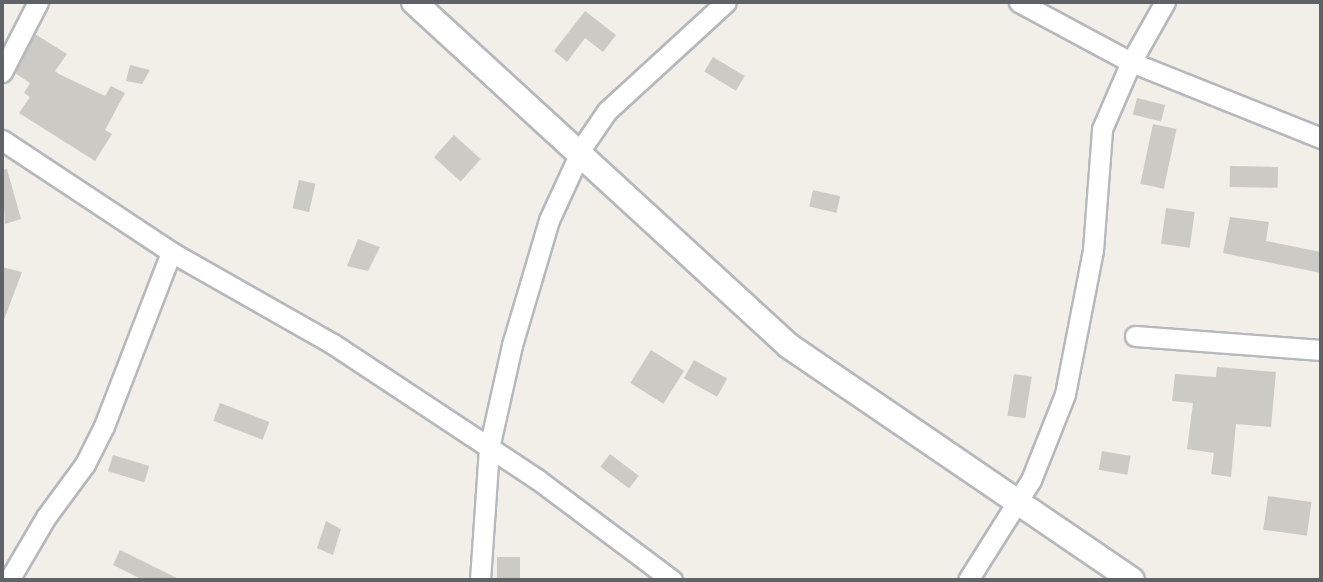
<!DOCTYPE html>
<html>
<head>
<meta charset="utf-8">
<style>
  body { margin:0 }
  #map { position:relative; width:1323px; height:582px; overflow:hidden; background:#f1efe8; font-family:"Work Sans",sans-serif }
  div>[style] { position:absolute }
  .building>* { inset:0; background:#cccac5; transform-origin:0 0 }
  .roads { filter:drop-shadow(2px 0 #b5b8bc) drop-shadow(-2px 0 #b5b8bc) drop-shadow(0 2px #b5b8bc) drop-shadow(0 -2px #b5b8bc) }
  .minor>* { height:19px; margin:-9.5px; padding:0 9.5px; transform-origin:9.5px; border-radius:9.5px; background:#fff }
  .tertiary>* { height:24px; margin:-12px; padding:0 12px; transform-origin:12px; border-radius:12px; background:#fff }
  span { translate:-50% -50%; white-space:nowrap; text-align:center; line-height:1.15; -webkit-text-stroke:7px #fff; paint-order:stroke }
  .frame { position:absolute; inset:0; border:4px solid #5f6368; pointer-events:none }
</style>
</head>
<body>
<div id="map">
  <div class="building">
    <div style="clip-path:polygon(585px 11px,616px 35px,603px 52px,585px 38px,567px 62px,554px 51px)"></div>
    <div style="clip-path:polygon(35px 34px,67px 54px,55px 71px,59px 74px,105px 96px,111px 86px,125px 93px,105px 130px,112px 134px,95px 161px,19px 113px,30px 97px,24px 93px,30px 83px,15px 73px)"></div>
    <div style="left:713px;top:57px;width:37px;height:17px;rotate:31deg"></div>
    <div style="clip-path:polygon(130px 65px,150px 70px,142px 84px,126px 81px)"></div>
    <div style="left:1137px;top:98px;width:29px;height:17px;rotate:14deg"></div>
    <div style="left:1153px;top:124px;width:24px;height:61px;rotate:12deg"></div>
    <div style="left:454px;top:135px;width:36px;height:30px;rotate:42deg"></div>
    <div style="left:1230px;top:166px;width:48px;height:21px;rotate:1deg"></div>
    <div style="clip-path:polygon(7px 169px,21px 219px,5px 224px,2px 170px)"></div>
    <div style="left:299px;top:180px;width:17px;height:29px;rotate:13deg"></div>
    <div style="left:813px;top:190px;width:28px;height:17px;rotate:13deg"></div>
    <div style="left:1166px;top:208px;width:29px;height:36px;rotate:8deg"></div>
    <div style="clip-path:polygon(1230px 217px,1269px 222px,1266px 241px,1321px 252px,1321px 273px,1223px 253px)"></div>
    <div style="clip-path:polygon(358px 239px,380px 247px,368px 271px,347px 266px)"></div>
    <div style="clip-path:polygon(2px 267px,22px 272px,4px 320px,2px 320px)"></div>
    <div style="left:651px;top:350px;width:39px;height:39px;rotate:32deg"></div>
    <div style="left:694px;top:360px;width:38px;height:21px;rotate:29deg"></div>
    <div style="clip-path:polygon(1217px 367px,1276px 372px,1271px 427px,1236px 424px,1231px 477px,1211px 474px,1214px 453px,1187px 449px,1193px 403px,1172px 401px,1175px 374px,1216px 377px)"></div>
    <div style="left:1014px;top:374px;width:18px;height:42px;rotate:9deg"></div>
    <div style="left:220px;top:403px;width:53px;height:19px;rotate:21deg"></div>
    <div style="left:1102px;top:451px;width:29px;height:19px;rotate:10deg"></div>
    <div style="left:610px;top:454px;width:36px;height:16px;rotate:37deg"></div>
    <div style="left:113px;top:455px;width:38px;height:17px;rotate:17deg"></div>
    <div style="left:1268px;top:496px;width:44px;height:34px;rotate:8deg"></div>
    <div style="clip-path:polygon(326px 521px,341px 529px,333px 555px,317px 548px)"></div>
    <div style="clip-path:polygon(120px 550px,181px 580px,143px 580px,113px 565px)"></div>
    <div style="left:497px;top:557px;width:23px;height:23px"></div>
  </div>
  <div class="roads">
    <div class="minor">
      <div style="left:1019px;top:2px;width:127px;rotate:28.2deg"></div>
      <div style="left:1131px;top:62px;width:205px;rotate:21.8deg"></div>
      <div style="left:2px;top:72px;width:79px;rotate:-62.8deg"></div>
      <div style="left:2px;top:140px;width:203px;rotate:33.5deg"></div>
      <div style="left:171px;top:252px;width:186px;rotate:29.6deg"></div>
      <div style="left:333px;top:344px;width:245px;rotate:33.5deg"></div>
      <div style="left:537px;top:479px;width:169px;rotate:36.8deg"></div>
      <div style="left:1135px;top:336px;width:187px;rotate:4.3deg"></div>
      <div style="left:9px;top:580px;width:73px;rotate:-59.6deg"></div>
      <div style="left:46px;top:517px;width:66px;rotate:-53.7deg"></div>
      <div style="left:85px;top:464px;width:42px;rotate:-63.4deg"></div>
      <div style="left:104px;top:426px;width:186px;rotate:-68.9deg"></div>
      <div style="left:480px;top:580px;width:132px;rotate:-86.1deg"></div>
      <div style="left:489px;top:448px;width:106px;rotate:-77.4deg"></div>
      <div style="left:512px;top:345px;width:130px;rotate:-73.5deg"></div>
      <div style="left:549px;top:220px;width:81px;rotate:-65.3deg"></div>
      <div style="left:583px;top:146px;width:42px;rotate:-55.6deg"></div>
      <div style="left:607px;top:111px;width:161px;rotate:-42.5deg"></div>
      <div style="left:968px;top:580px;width:118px;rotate:-57.8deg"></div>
      <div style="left:1031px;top:480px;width:92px;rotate:-68.4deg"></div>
      <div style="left:1065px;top:394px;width:147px;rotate:-79deg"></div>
      <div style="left:1093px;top:250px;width:121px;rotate:-85.7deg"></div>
      <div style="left:1102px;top:129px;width:73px;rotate:-66.6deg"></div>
      <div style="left:1131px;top:62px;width:69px;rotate:-60.5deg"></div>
    </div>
    <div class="tertiary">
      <div style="left:414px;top:2px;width:509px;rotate:42.53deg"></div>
      <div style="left:789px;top:346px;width:415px;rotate:34.3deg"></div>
    </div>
  </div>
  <div class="frame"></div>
</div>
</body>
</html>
